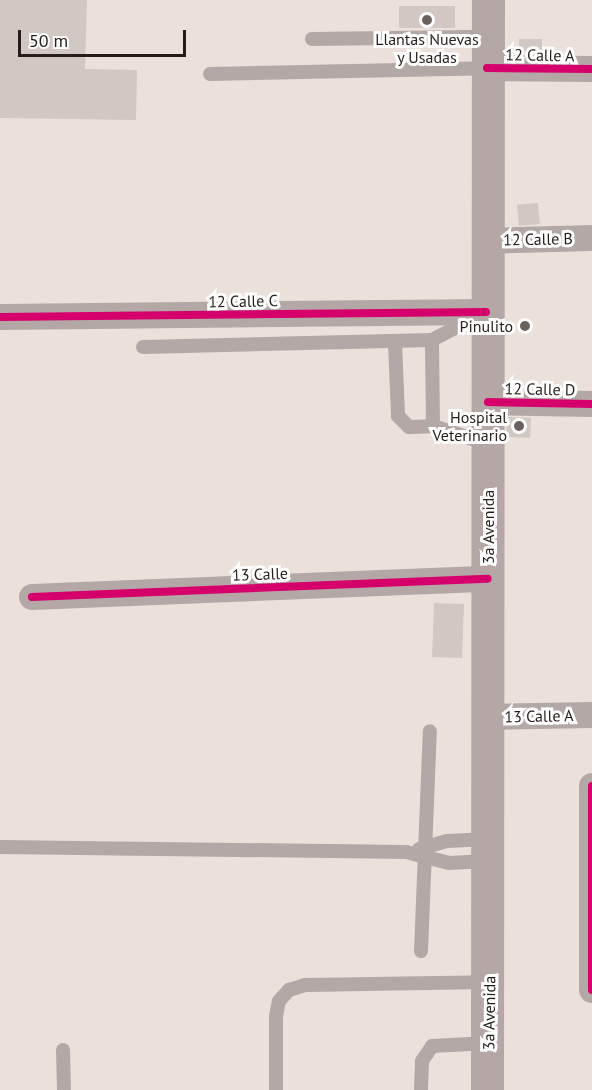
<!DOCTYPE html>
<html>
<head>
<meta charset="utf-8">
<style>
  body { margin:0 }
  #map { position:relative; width:592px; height:1090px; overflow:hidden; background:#ebe0da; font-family:"PT Sans",sans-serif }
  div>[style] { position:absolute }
  .building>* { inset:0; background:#d1c7c3; transform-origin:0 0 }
  .service>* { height:14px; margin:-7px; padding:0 7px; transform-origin:7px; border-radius:7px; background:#b4a8a7 }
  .minor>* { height:26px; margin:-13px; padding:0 13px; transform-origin:13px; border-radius:13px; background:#b4a8a7 }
  .secondary>* { height:33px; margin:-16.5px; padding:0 16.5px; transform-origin:16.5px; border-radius:16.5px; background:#b4a7a5 }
  .cycleway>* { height:8px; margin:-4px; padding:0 4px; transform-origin:4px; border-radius:4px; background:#d6006c }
  .dots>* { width:16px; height:16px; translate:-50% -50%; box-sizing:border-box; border:3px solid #fff; border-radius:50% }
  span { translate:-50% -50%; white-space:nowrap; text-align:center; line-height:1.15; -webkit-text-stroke:6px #fff; paint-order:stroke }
  .poi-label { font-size:16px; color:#241d19 }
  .right { translate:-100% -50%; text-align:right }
  .street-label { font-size:16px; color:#241d19 }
  .scale { position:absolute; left:18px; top:30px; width:168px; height:27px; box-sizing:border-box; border:3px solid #241d19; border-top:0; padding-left:8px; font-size:18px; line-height:21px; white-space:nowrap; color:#241d19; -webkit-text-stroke:4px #fff; paint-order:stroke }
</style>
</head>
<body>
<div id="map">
  <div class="building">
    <div style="clip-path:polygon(0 0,87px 0,85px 69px,137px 70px,136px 120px,0 118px)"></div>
    <div style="left:455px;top:6px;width:22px;height:56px;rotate:90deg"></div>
    <div style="left:519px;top:39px;width:23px;height:14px"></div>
    <div style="left:538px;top:203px;width:21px;height:21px;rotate:85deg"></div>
    <div style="left:507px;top:417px;width:24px;height:20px;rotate:2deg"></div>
    <div style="left:434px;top:603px;width:30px;height:54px;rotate:2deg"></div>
  </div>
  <div class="service">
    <div style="left:312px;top:39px;width:175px;rotate:-0.7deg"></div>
    <div style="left:210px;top:74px;width:277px;rotate:-1.2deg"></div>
    <div style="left:395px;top:343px;width:73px;rotate:87.6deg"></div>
    <div style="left:398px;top:416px;width:16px;rotate:45deg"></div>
    <div style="left:409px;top:427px;width:24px;rotate:-2deg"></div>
    <div style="left:433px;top:426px;width:58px;rotate:18.1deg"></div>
    <div style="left:143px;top:347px;width:289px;rotate:-1.4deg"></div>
    <div style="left:433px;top:426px;width:86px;rotate:-90.7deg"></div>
    <div style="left:432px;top:340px;width:50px;rotate:-27.6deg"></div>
    <div style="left:0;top:847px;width:406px;rotate:0.7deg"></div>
    <div style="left:406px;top:852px;width:44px;rotate:14.3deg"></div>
    <div style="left:449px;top:863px;width:39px;rotate:-3deg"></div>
    <div style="left:419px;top:849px;width:29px;rotate:-16deg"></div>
    <div style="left:447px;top:841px;width:41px;rotate:-2.8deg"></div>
    <div style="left:421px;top:951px;width:220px;rotate:-87.7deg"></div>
    <div style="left:63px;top:1050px;width:40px;rotate:88.6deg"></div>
    <div style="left:276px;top:1090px;width:74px;rotate:-90deg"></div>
    <div style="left:276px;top:1016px;width:15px;rotate:-79deg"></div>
    <div style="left:279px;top:1001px;width:15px;rotate:-48deg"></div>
    <div style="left:289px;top:990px;width:17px;rotate:-17deg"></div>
    <div style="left:305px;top:985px;width:183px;rotate:-0.9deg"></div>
    <div style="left:421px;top:1090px;width:29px;rotate:-88deg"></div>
    <div style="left:422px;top:1061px;width:18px;rotate:-56deg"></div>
    <div style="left:432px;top:1046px;width:56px;rotate:-3.1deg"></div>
  </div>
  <div class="minor">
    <div style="left:487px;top:68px;width:105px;rotate:0.5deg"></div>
    <div style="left:485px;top:241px;width:107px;rotate:-1.6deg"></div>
    <div style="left:0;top:317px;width:486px;rotate:-0.6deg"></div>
    <div style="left:488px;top:402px;width:104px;rotate:1.1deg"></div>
    <div style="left:32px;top:597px;width:456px;rotate:-2.3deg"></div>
    <div style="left:486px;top:717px;width:106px;rotate:-1.1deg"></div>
    <div style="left:592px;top:786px;width:204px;rotate:90deg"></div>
  </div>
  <div class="secondary">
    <div style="left:487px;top:1090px;width:1090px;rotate:-89.95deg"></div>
  </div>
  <div class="cycleway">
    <div style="left:487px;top:68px;width:105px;rotate:0.5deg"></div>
    <div style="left:0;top:317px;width:486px;rotate:-0.6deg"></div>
    <div style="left:488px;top:402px;width:104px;rotate:1.1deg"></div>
    <div style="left:32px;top:597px;width:456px;rotate:-2.3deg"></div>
    <div style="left:592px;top:786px;width:204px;rotate:90deg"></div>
  </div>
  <div class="dots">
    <div style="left:427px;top:20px;background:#6a615d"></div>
    <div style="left:525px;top:326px;background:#6a615d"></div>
    <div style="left:519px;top:426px;background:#6a615d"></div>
  </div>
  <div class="poi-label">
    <span style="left:427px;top:48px">Llantas Nuevas<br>y Usadas</span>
    <span class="right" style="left:513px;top:326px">Pinulito</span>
    <span class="right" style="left:507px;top:426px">Hospital<br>Veterinario</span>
  </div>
  <div class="street-label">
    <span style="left:540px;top:55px;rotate:1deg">12 Calle A</span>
    <span style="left:538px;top:239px;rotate:-1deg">12 Calle B</span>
    <span style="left:243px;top:301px;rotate:-1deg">12 Calle C</span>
    <span style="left:540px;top:389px;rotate:1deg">12 Calle D</span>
    <span style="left:488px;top:527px;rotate:-90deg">3a Avenida</span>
    <span style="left:260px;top:574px;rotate:-2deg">13 Calle</span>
    <span style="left:539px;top:716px;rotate:-1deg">13 Calle A</span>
    <span style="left:489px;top:1013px;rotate:-89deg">3a Avenida</span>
  </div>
  <div class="scale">50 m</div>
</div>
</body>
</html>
